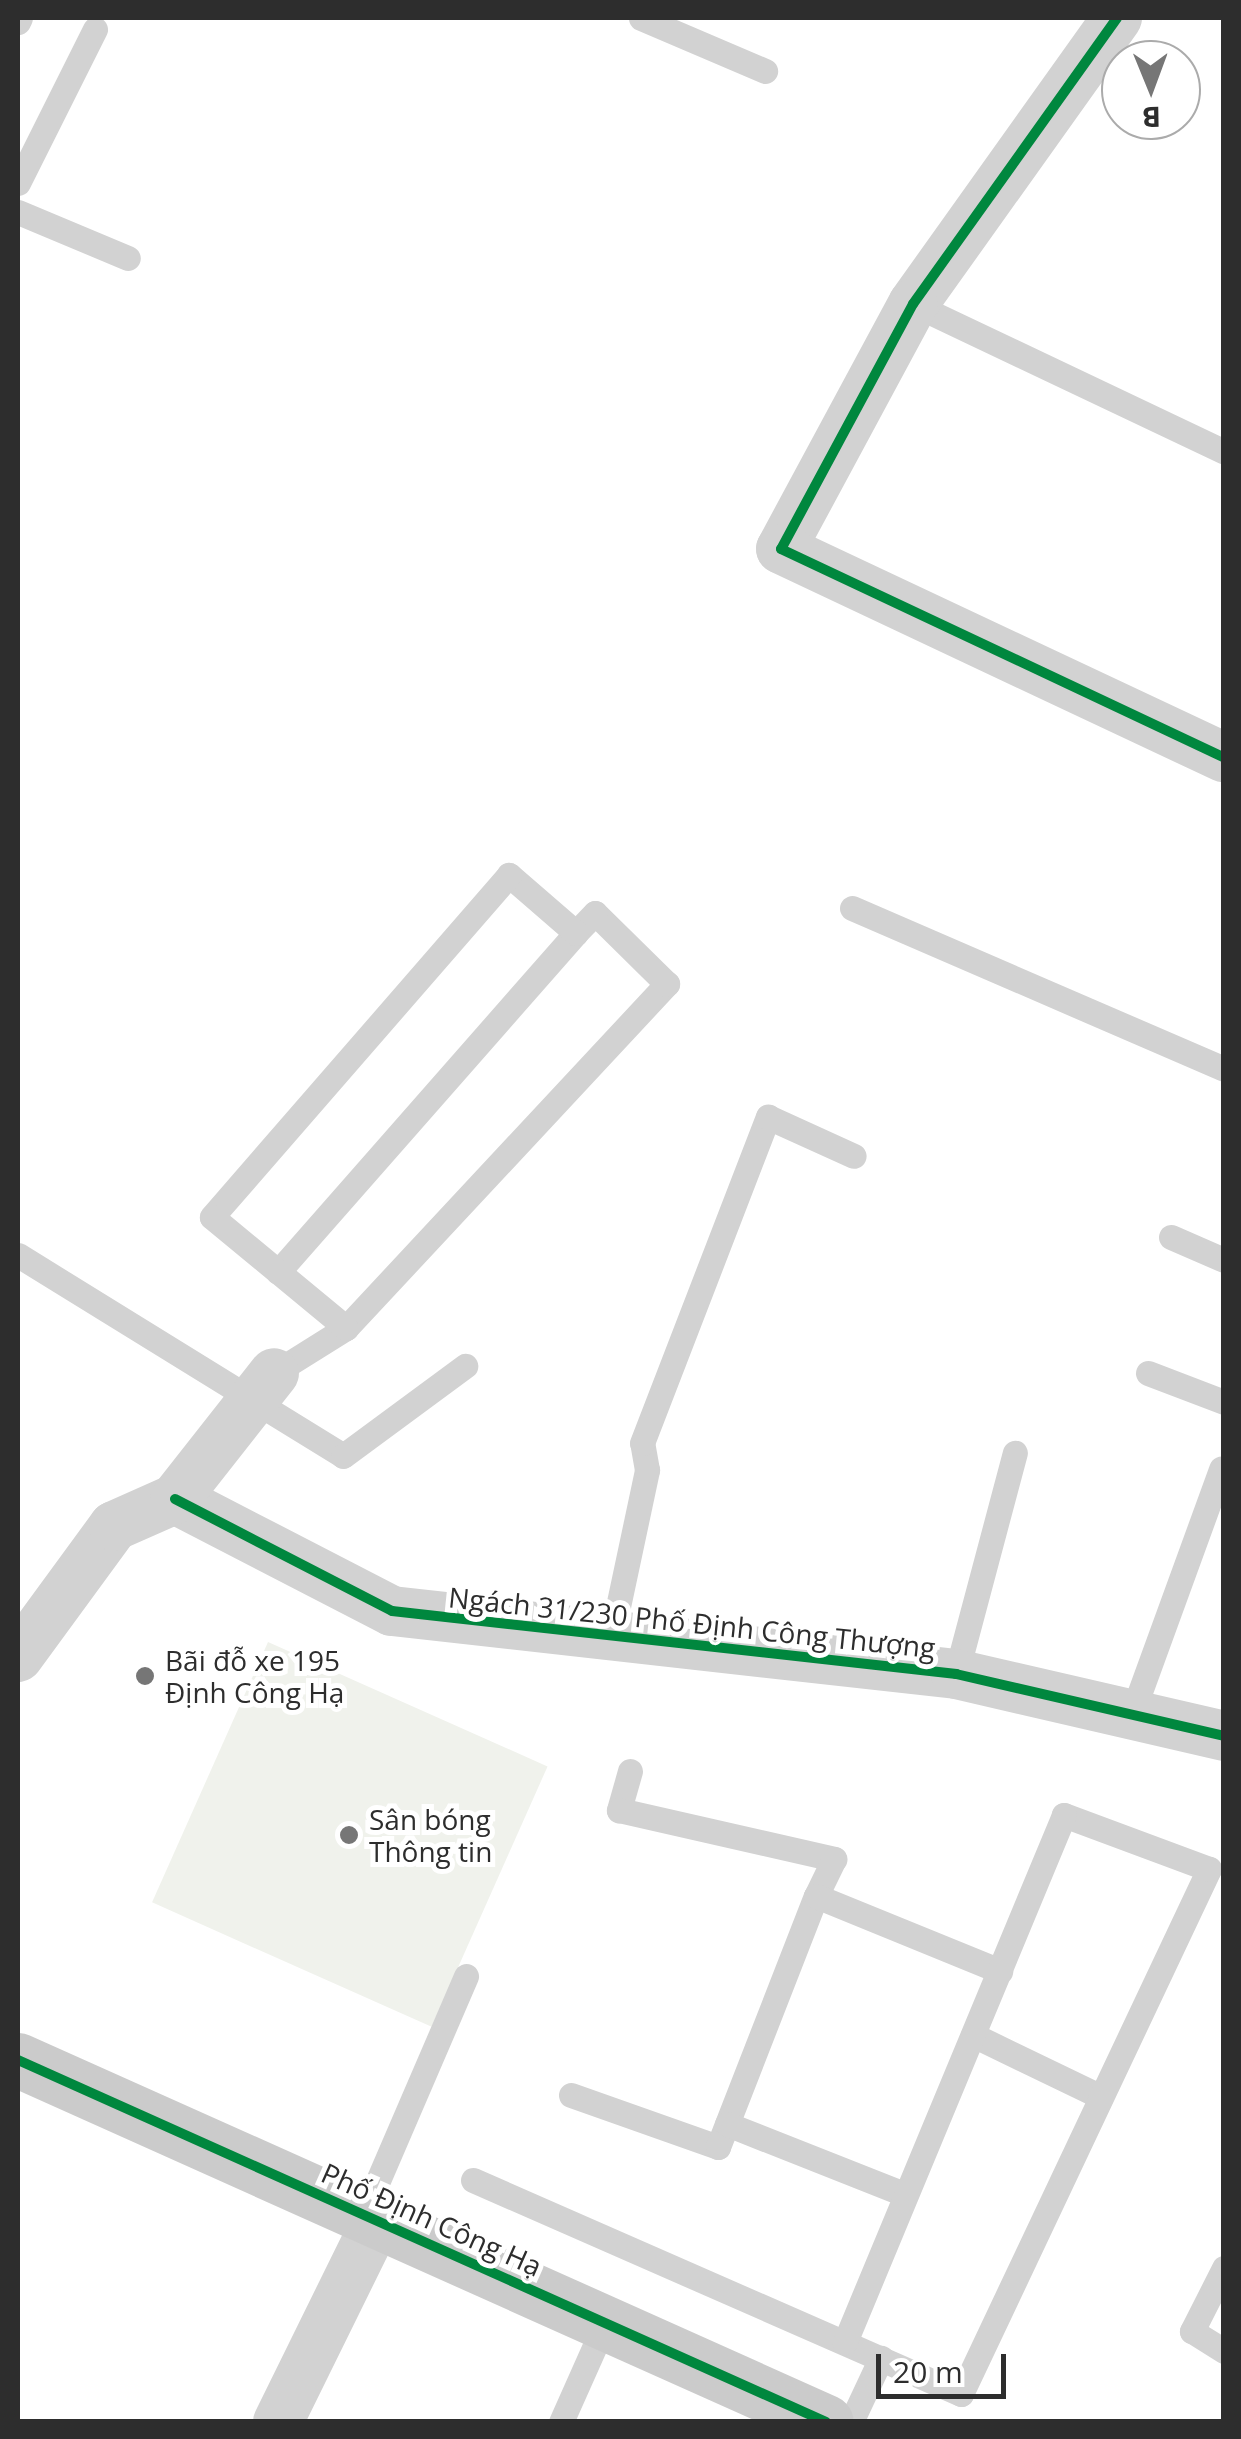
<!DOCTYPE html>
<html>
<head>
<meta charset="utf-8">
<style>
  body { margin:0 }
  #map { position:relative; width:1241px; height:2439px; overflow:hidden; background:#fff; font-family:"Open Sans",sans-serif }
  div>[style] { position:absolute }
  .green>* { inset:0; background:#f0f2ec; transform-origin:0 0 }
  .lane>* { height:25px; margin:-12.5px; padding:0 12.5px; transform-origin:12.5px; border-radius:12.5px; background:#d2d2d2 }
  .street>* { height:50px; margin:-25px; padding:0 25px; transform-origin:25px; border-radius:25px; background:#d2d2d2 }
  .secondary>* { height:55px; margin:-27.5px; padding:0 27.5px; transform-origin:27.5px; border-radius:27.5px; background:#cbcbcb }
  .cycleway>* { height:10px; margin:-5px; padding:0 5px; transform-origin:5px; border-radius:5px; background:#00873e }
  .dots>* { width:28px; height:28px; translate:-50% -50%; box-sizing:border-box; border:5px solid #fff; border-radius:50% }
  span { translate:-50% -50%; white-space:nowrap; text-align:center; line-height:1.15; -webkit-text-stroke:10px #fff; paint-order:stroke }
  .street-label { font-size:28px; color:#2d2d2d }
  .poi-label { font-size:28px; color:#2d2d2d }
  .left { translate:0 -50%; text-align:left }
  .frame { position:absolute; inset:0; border:20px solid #2d2d2d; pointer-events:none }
  .north { position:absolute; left:1101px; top:40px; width:100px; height:100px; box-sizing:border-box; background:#fff; border:2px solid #ababab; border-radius:50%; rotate:179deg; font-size:28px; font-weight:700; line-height:40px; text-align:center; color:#2d2d2d }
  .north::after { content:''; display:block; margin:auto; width:35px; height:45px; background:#767676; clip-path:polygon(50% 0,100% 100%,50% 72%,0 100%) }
  .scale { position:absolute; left:876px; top:2354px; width:130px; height:45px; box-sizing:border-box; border:5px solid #2d2d2d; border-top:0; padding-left:12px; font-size:30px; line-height:35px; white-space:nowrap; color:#2d2d2d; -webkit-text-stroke:8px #fff; paint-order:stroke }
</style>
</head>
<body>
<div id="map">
  <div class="green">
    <div style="left:268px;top:1642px;width:306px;height:285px;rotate:24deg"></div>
  </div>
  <div class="lane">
    <div style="left:641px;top:18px;width:135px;rotate:23.1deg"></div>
    <div style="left:18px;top:22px;width:4px;rotate:-63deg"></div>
    <div style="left:18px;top:183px;width:172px;rotate:-63.4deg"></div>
    <div style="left:18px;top:212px;width:119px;rotate:22.7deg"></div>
    <div style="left:913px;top:304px;width:344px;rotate:25.4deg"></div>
    <div style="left:852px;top:908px;width:405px;rotate:23.4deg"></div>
    <div style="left:1171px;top:1237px;width:58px;rotate:23.5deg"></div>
    <div style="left:18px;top:1255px;width:382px;rotate:31.7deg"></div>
    <div style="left:343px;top:1456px;width:152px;rotate:-36.4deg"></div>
    <div style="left:278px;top:1272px;width:451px;rotate:-48.7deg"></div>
    <div style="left:274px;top:1373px;width:85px;rotate:-32deg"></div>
    <div style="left:346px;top:1328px;width:471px;rotate:-47deg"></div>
    <div style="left:667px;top:984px;width:101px;rotate:-135.4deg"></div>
    <div style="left:595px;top:913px;width:28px;rotate:134deg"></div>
    <div style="left:576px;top:933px;width:89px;rotate:-139.1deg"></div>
    <div style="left:509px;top:875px;width:453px;rotate:131deg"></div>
    <div style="left:212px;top:1217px;width:174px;rotate:39.6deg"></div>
    <div style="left:1148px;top:1373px;width:81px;rotate:20.9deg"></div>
    <div style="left:612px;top:1635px;width:169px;rotate:-78deg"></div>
    <div style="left:647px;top:1470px;width:27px;rotate:-100deg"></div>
    <div style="left:642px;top:1443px;width:350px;rotate:-68.9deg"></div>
    <div style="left:768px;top:1117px;width:94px;rotate:24.4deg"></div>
    <div style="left:956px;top:1674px;width:229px;rotate:-75.1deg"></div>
    <div style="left:1133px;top:1711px;width:258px;rotate:-70deg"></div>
    <div style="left:630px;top:1771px;width:41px;rotate:105.8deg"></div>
    <div style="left:619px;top:1810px;width:221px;rotate:12.8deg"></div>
    <div style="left:834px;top:1859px;width:41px;rotate:115.9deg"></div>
    <div style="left:973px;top:2035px;width:142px;rotate:25.8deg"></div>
    <div style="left:571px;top:2095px;width:156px;rotate:19.5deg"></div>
    <div style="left:718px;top:2147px;width:269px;rotate:-68.7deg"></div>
    <div style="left:816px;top:1896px;width:199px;rotate:22.2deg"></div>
    <div style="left:727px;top:2124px;width:190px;rotate:21.6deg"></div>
    <div style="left:473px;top:2180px;width:533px;rotate:23.68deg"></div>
    <div style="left:961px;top:2394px;width:581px;rotate:-64.71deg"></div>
    <div style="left:1209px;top:1869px;width:155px;rotate:-159.6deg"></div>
    <div style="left:1064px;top:1815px;width:571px;rotate:112.57deg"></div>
    <div style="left:364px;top:2213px;width:258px;rotate:-66.7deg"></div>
    <div style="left:1224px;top:2268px;width:71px;rotate:116.9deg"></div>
    <div style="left:1192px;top:2331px;width:38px;rotate:32deg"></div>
    <div style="left:561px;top:2422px;width:111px;rotate:-66deg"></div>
    <div style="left:851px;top:2422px;width:71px;rotate:-64.9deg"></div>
  </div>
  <div class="street">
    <div style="left:1117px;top:18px;width:351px;rotate:125.5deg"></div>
    <div style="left:913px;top:304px;width:278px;rotate:118.3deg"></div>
    <div style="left:781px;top:549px;width:489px;rotate:25.2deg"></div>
    <div style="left:175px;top:1499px;width:244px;rotate:27.3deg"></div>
    <div style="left:392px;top:1611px;width:568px;rotate:6.37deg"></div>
    <div style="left:956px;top:1674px;width:275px;rotate:13deg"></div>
    <div style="left:18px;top:1657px;width:162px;rotate:-53.8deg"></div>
    <div style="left:114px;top:1526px;width:67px;rotate:-23.9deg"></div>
    <div style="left:175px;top:1499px;width:160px;rotate:-51.8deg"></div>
    <div style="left:278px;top:2422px;width:226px;rotate:-63.8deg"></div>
  </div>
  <div class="secondary">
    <div style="left:18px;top:2060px;width:885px;rotate:24.13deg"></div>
  </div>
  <div class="cycleway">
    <div style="left:1117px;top:18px;width:351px;rotate:125.5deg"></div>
    <div style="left:913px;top:304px;width:278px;rotate:118.3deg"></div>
    <div style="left:781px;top:549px;width:489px;rotate:25.2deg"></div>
    <div style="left:175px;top:1499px;width:244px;rotate:27.3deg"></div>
    <div style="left:392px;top:1611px;width:568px;rotate:6.37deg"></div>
    <div style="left:956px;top:1674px;width:275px;rotate:13deg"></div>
    <div style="left:18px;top:2060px;width:885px;rotate:24.13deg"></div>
  </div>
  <div class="dots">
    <div style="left:145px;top:1676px;background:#767676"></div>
    <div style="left:349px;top:1835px;background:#767676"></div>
  </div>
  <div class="street-label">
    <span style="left:692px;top:1622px;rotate:6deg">Ngách 31/230 Phố Định Công Thượng</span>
    <span style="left:432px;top:2219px;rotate:24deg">Phố Định Công Hạ</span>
  </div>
  <div class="poi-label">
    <span class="left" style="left:165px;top:1676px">Bãi đỗ xe 195<br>Định Công Hạ</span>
    <span class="left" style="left:369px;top:1835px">Sân bóng<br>Thông tin</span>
  </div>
  <div class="frame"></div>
  <div class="north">B</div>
  <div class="scale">20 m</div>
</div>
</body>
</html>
